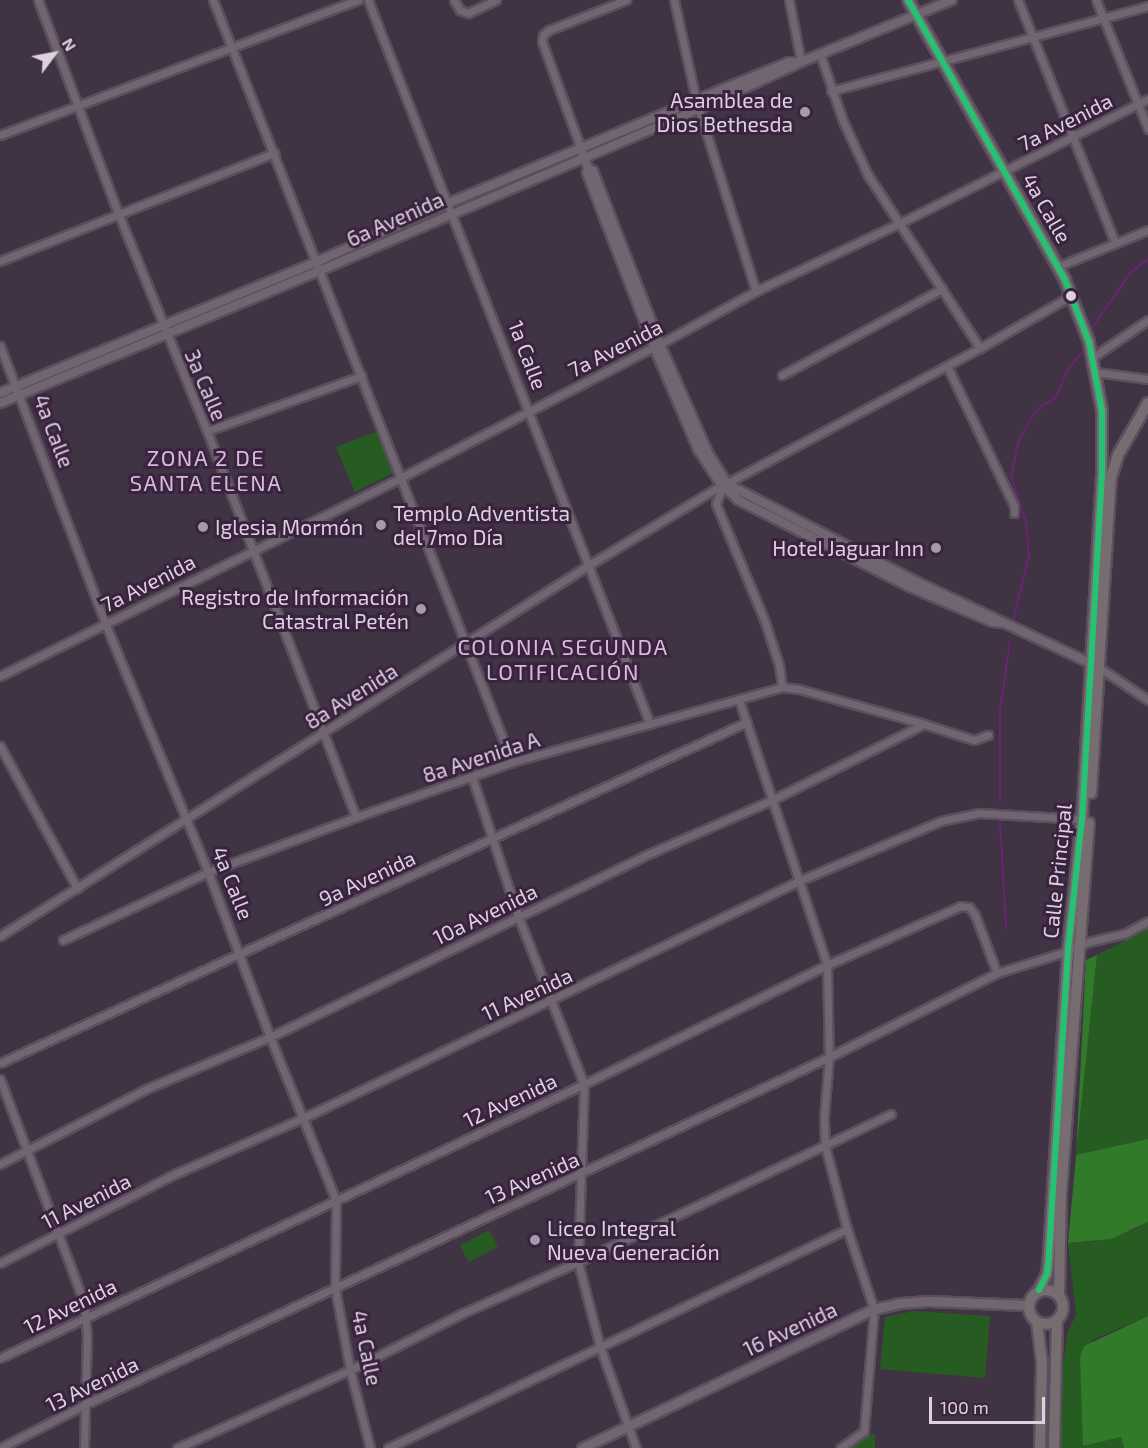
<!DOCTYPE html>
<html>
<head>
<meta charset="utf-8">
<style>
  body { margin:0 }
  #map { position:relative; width:1148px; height:1448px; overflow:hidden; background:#403343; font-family:"Exo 2",sans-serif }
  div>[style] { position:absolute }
  .green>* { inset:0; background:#265c21; transform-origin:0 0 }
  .forest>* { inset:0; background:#307a29 }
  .stream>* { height:2px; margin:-1px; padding:0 1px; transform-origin:1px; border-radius:1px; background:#6a2375 }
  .roads { filter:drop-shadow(2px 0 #5b4f5d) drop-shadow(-2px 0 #5b4f5d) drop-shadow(0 2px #5b4f5d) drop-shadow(0 -2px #5b4f5d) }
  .minor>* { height:7px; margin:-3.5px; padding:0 3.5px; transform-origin:3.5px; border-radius:3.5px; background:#706571 }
  .tertiary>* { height:8px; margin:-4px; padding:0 4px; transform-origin:4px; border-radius:4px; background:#706571 }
  .secondary>* { height:9px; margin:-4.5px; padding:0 4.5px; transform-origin:4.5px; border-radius:4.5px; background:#706571 }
  .primary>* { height:10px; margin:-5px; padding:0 5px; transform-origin:5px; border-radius:5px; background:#776c70 }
  .primary>.ring { margin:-5px; padding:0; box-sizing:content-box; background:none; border:10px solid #776c70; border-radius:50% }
  .bus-1>* { height:6px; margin:-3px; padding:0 3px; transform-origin:3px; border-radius:3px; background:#26c172 }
  .dots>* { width:16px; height:16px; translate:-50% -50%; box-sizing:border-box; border:3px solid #3a233e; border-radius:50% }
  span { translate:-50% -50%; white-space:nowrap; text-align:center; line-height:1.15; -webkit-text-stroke:6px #3a233e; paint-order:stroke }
  .poi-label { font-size:21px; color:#dfd0e1 }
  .right { translate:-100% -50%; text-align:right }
  .left { translate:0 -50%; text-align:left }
  .street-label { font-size:21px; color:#dfd0e1 }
  .neighbourhood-label { font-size:22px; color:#d7badc; letter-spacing:1.5px }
  .north { position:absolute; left:24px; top:24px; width:60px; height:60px; -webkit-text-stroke:4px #3a233e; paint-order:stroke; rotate:58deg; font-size:16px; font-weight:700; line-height:24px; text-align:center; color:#dfd0e1 }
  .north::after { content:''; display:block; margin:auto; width:21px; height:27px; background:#dfd0e1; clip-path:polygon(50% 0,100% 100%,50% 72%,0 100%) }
  .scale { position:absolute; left:929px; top:1397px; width:116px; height:27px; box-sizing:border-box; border:3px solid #dfd0e1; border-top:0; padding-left:8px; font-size:18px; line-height:21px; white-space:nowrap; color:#dfd0e1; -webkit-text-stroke:4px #3a233e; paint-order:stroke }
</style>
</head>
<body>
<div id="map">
  <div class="green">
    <div style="clip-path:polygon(378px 431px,393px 473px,355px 492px,336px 447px)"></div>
    <div style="clip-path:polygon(1148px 929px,1148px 1139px,1076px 1156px,1097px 955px)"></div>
    <div style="clip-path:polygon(1148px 1222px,1148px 1316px,1092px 1340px,1083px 1446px,1121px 1437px,1124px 1448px,1059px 1448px,1061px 1377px,1068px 1331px,1076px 1315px,1068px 1243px,1094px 1241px,1133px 1230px)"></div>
    <div style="left:489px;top:1230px;width:19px;height:33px;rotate:62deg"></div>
    <div style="clip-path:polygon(914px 1311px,990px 1316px,985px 1378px,880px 1369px,885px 1317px)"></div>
    <div style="clip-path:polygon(875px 1433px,875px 1448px,845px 1448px)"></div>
  </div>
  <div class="forest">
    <div style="clip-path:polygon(1097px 955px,1076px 1155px,1148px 1139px,1148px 1222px,1111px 1239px,1068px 1243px,1076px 1156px,1086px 960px)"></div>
    <div style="clip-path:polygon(1148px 1316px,1148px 1448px,1124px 1448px,1121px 1437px,1083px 1446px,1080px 1357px,1084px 1346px)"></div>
  </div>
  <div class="stream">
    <div style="left:1091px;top:329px;width:70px;rotate:-54.9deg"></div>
    <div style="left:1131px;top:272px;width:21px;rotate:-37deg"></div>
    <div style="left:1013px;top:620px;width:66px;rotate:-76deg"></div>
    <div style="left:1029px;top:556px;width:33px;rotate:-95deg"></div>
    <div style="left:1026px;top:523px;width:49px;rotate:-107.7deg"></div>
    <div style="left:1011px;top:476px;width:35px;rotate:-78deg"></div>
    <div style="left:1018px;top:442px;width:31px;rotate:-61deg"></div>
    <div style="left:1033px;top:415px;width:12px;rotate:-48deg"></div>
    <div style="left:1041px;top:406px;width:16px;rotate:-27deg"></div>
    <div style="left:1055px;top:399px;width:30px;rotate:-67deg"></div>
    <div style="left:1067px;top:371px;width:28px;rotate:-52deg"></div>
    <div style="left:1000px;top:801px;width:90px;rotate:-90deg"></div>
    <div style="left:1000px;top:711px;width:70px;rotate:-81.8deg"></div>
    <div style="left:1000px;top:820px;width:109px;rotate:86.8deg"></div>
  </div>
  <div class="roads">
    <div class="minor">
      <div style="left:38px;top:0;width:228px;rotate:69.4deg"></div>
      <div style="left:118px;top:213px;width:235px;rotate:67.8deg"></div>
      <div style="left:207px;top:431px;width:414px;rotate:68.9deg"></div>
      <div style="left:213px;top:0;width:819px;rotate:68.58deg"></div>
      <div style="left:368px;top:0;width:777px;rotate:68.72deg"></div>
      <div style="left:454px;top:0;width:12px;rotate:59deg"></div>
      <div style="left:460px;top:10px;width:9px;rotate:21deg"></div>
      <div style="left:468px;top:13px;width:31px;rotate:-25deg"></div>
      <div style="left:674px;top:0;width:102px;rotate:77.6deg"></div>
      <div style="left:696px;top:100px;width:200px;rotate:72.6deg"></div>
      <div style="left:789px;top:0;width:63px;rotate:79deg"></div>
      <div style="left:1018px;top:0;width:262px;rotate:68.2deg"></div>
      <div style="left:1096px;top:0;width:139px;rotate:68deg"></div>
      <div style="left:820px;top:54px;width:71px;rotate:71.1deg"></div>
      <div style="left:843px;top:121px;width:60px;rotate:65.2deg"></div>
      <div style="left:868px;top:175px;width:206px;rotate:57.1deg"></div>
      <div style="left:831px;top:91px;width:328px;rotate:-15deg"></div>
      <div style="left:0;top:135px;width:383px;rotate:-20.7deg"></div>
      <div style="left:581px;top:149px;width:114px;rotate:-110deg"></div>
      <div style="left:542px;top:42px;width:7px;rotate:-82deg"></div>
      <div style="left:543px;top:35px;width:8px;rotate:-40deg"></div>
      <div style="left:549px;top:30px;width:83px;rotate:-21.3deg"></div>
      <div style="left:0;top:261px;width:295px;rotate:-21.5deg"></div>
      <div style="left:1059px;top:266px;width:96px;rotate:-22deg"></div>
      <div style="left:0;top:346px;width:296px;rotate:69.2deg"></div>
      <div style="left:105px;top:623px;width:269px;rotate:67.5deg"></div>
      <div style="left:208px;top:872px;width:176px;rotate:69.4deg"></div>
      <div style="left:270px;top:1037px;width:176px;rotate:68deg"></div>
      <div style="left:336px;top:1200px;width:88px;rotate:90.7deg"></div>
      <div style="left:335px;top:1288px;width:83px;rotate:79.6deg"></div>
      <div style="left:350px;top:1370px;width:81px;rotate:75.6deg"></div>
      <div style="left:1093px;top:357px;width:66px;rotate:-33.9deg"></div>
      <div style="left:947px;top:366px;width:155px;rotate:64.4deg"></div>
      <div style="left:1014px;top:506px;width:7px;rotate:90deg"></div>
      <div style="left:1096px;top:372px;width:52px;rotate:7.7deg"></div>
      <div style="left:782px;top:375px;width:182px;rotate:-28.3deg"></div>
      <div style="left:207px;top:431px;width:164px;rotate:-19.7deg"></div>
      <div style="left:729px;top:482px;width:285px;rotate:-28.1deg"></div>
      <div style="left:980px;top:348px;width:106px;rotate:-29.9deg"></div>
      <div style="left:722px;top:488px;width:17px;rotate:111deg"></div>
      <div style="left:716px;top:504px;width:128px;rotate:67.4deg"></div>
      <div style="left:765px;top:622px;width:45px;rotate:72deg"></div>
      <div style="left:779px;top:665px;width:22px;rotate:82deg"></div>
      <div style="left:1100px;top:668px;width:58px;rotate:33.7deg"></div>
      <div style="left:0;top:676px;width:446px;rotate:-26.3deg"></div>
      <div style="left:400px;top:478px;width:292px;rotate:-27.3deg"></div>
      <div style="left:660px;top:344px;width:110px;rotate:-28.9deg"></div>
      <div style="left:756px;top:291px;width:157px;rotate:-25.3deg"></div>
      <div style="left:898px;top:224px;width:280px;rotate:-26.6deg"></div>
      <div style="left:739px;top:700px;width:279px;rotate:71.6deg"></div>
      <div style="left:827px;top:965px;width:92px;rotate:88.8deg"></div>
      <div style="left:829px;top:1057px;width:60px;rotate:94.8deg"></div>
      <div style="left:824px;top:1117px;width:29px;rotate:88deg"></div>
      <div style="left:825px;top:1146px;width:86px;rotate:75.2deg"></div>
      <div style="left:847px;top:1229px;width:84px;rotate:71.4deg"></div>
      <div style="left:874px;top:1309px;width:122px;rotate:94.7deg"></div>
      <div style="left:864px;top:1431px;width:29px;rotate:144deg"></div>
      <div style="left:0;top:746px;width:162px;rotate:61.5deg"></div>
      <div style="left:472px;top:777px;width:146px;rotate:71.7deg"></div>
      <div style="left:518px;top:916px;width:180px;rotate:68.6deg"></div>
      <div style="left:584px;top:1084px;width:178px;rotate:91.9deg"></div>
      <div style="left:578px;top:1262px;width:88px;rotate:75.5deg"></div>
      <div style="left:600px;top:1347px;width:107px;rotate:70.4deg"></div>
      <div style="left:0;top:936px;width:696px;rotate:-32.21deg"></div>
      <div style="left:589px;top:565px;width:153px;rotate:-31.1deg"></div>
      <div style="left:63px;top:940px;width:160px;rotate:-25.1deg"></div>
      <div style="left:208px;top:872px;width:158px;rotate:-20.4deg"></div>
      <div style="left:356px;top:817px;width:165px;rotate:-19.4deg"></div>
      <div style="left:512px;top:762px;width:280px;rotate:-15.5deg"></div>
      <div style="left:782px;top:687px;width:17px;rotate:7deg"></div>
      <div style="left:799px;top:689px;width:130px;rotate:15.6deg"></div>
      <div style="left:0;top:1063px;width:821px;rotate:-24.54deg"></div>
      <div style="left:0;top:1079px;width:238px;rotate:69.4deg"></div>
      <div style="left:84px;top:1302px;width:33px;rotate:85deg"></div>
      <div style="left:87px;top:1335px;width:113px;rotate:91.5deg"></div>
      <div style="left:0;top:1164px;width:164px;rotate:-27.2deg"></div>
      <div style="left:146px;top:1089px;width:134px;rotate:-22.8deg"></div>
      <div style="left:270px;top:1037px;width:415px;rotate:-25.8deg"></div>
      <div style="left:644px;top:856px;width:140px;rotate:-23.6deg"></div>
      <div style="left:772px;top:800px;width:170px;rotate:-26.6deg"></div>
      <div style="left:924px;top:724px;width:52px;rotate:17.7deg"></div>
      <div style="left:974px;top:740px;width:15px;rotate:-20deg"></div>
      <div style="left:0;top:1263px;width:199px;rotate:-27deg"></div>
      <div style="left:177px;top:1173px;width:137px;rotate:-23.6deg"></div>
      <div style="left:303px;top:1118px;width:552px;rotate:-25.54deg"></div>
      <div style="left:801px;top:880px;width:152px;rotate:-22.9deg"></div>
      <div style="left:941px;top:821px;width:38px;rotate:-12deg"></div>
      <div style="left:978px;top:813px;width:104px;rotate:3.3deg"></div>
      <div style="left:0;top:1358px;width:645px;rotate:-25.13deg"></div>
      <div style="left:584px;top:1084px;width:271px;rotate:-26.1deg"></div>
      <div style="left:827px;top:965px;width:146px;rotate:-23.8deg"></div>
      <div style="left:961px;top:906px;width:8px;rotate:7deg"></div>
      <div style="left:969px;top:907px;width:10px;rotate:53deg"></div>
      <div style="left:975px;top:915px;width:62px;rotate:69.2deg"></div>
      <div style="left:0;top:1448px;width:97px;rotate:-27.1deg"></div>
      <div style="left:86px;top:1404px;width:820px;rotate:-25.03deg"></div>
      <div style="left:829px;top:1057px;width:188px;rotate:-26.6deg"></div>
      <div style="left:997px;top:973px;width:74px;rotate:-17.2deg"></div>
      <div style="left:1068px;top:951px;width:22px;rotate:-24deg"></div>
      <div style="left:1088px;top:942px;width:37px;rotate:-13deg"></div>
      <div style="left:1124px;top:934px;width:27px;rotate:-28deg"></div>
      <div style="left:177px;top:1448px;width:190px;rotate:-24.3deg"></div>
      <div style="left:350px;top:1370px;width:127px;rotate:-26.8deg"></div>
      <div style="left:463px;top:1313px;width:126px;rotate:-23.9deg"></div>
      <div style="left:578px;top:1262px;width:346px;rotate:-25.3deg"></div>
      <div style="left:388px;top:1448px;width:509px;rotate:-25.51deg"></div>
    </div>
    <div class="tertiary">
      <div style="left:583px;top:154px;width:15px;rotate:70deg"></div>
      <div style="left:588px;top:168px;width:6px;rotate:31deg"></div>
      <div style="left:593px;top:171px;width:186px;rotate:68.8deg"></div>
      <div style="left:660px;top:344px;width:119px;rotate:66.2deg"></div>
      <div style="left:708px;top:453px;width:31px;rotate:58deg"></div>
      <div style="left:588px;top:168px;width:5px;rotate:101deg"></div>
      <div style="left:587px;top:173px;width:186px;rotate:68.9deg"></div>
      <div style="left:654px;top:347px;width:111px;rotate:66.7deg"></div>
      <div style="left:698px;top:449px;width:40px;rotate:57.1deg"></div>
      <div style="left:0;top:393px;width:342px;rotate:-22.5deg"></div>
      <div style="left:316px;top:262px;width:145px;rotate:-23.9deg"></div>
      <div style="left:449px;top:203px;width:268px;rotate:-22.6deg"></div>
      <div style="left:696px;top:100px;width:100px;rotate:-22.2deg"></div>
      <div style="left:789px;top:62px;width:12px"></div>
      <div style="left:0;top:403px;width:345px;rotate:-22.5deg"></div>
      <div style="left:319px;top:271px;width:413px;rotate:-23.1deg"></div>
      <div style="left:699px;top:109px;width:112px;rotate:-24.7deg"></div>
      <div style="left:801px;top:62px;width:163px;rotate:-22.3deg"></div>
      <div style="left:720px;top:483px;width:25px;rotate:43deg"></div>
      <div style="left:738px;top:500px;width:193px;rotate:26.8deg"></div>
      <div style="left:910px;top:587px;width:89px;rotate:23.1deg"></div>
      <div style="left:992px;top:622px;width:10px;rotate:6deg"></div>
      <div style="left:729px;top:485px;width:212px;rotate:27.3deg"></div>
      <div style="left:917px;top:582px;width:195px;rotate:25.1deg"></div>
    </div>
    <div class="secondary">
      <div style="left:582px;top:1448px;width:323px;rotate:-25.5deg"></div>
      <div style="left:874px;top:1309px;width:27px;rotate:-13deg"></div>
      <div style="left:900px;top:1303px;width:28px;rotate:-4deg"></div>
      <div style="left:928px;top:1301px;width:100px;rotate:2.3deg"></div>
    </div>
    <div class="primary">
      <div style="left:908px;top:0;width:321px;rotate:60.7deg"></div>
      <div style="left:1065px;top:280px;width:66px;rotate:68.8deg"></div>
      <div style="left:1089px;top:342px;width:70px;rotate:79.3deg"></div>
      <div style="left:1102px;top:411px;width:63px;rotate:90deg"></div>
      <div style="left:1102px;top:474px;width:346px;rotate:93.3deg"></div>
      <div style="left:1082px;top:819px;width:133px;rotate:96.1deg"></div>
      <div style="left:1068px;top:951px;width:316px;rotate:93.6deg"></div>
      <div style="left:1048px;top:1266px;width:8px;rotate:97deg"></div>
      <div style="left:1047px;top:1274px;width:18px;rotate:117deg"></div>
      <div style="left:1091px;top:793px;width:317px;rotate:-86.4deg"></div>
      <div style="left:1111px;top:477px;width:23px;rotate:-72deg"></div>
      <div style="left:1118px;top:455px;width:60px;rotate:-60deg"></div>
      <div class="ring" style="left:1029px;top:1290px;width:24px;height:24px"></div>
      <div style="left:1059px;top:1296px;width:102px;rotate:-88.9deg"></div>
      <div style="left:1061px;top:1194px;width:372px;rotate:-85.7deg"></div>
      <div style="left:1037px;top:1322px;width:41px;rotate:83deg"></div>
      <div style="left:1042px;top:1363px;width:85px;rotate:91.3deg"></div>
      <div style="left:1054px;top:1448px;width:128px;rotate:-88.7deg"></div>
    </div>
  </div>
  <div class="bus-1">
    <div style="left:908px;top:0;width:321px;rotate:60.7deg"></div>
    <div style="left:1065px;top:280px;width:66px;rotate:68.8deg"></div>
    <div style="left:1089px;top:342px;width:70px;rotate:79.3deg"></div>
    <div style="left:1102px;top:411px;width:63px;rotate:90deg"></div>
    <div style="left:1102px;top:474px;width:346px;rotate:93.3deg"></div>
    <div style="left:1082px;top:819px;width:133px;rotate:96.1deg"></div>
    <div style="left:1068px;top:951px;width:316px;rotate:93.6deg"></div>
    <div style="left:1048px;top:1266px;width:8px;rotate:97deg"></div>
    <div style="left:1047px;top:1274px;width:18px;rotate:117deg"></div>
  </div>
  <div class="dots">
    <div style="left:805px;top:112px;background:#a799aa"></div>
    <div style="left:1071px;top:296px;background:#dfd0e1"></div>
    <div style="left:381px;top:525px;background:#a799aa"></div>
    <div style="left:203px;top:527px;background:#a799aa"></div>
    <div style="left:936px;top:548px;background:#a799aa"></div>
    <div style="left:421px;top:609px;background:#a799aa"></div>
    <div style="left:535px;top:1240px;background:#a799aa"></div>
  </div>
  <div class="poi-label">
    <span class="right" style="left:793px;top:112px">Asamblea de<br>Dios Bethesda</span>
    <span class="left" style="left:393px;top:525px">Templo Adventista<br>del 7mo Día</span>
    <span class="left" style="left:215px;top:527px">Iglesia Mormón</span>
    <span class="right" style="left:924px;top:548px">Hotel Jaguar Inn</span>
    <span class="right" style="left:409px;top:609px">Registro de Información<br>Catastral Petén</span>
    <span class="left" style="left:547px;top:1240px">Liceo Integral<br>Nueva Generación</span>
  </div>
  <div class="street-label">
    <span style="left:1065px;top:122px;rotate:-27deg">7a Avenida</span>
    <span style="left:1047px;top:208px;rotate:60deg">4a Calle</span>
    <span style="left:395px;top:219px;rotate:-24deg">6a Avenida</span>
    <span style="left:615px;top:348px;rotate:-27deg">7a Avenida</span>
    <span style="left:528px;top:355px;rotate:69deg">1a Calle</span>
    <span style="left:206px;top:385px;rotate:67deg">3a Calle</span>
    <span style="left:54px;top:431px;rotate:69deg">4a Calle</span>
    <span style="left:148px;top:583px;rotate:-27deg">7a Avenida</span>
    <span style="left:351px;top:696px;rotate:-32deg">8a Avenida</span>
    <span style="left:481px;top:757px;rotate:-18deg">8a Avenida A</span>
    <span style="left:1057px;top:871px;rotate:-84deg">Calle Principal</span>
    <span style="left:367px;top:878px;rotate:-25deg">9a Avenida</span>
    <span style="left:233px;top:883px;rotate:68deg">4a Calle</span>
    <span style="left:485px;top:914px;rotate:-26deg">10a Avenida</span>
    <span style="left:527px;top:994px;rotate:-25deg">11 Avenida</span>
    <span style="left:510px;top:1100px;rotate:-25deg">12 Avenida</span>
    <span style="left:532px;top:1178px;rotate:-24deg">13 Avenida</span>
    <span style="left:86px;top:1201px;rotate:-27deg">11 Avenida</span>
    <span style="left:70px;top:1306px;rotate:-26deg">12 Avenida</span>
    <span style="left:790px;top:1329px;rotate:-25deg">16 Avenida</span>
    <span style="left:367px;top:1348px;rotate:78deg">4a Calle</span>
    <span style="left:92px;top:1384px;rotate:-26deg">13 Avenida</span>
  </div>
  <div class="neighbourhood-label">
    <span style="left:206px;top:470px">ZONA 2 DE<br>SANTA ELENA</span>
    <span style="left:563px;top:659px">COLONIA SEGUNDA<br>LOTIFICACIÓN</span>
  </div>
  <div class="north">N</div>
  <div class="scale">100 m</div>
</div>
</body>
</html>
